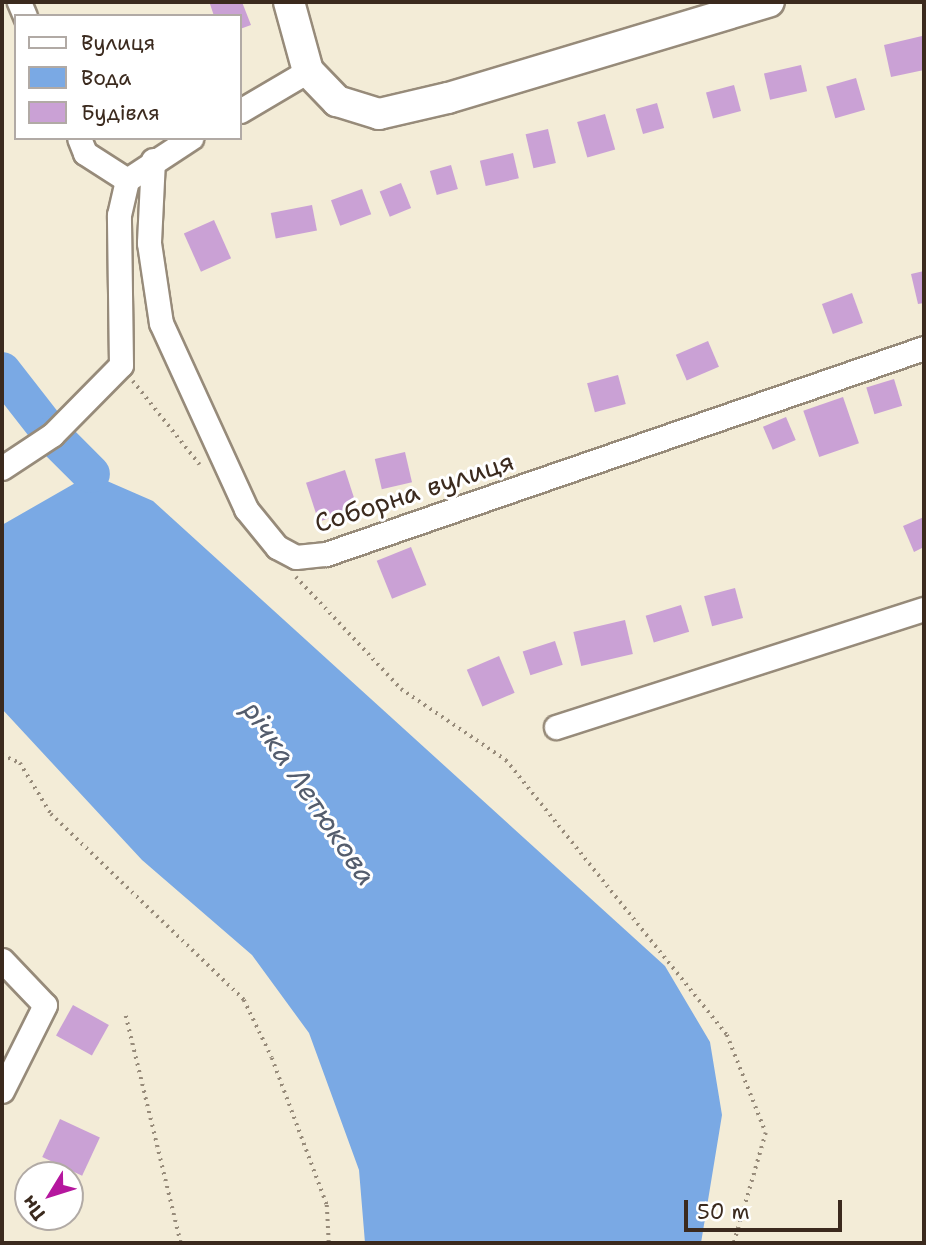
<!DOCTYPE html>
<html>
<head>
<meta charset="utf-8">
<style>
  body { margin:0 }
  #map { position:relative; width:926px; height:1245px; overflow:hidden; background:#f3ecd7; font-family:"Shantell Sans",sans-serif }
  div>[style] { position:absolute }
  .water>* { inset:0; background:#7aa9e4 }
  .river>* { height:38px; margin:-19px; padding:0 19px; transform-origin:19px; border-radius:19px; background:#7aa9e4 }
  .building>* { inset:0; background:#caa1d5; transform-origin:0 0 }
  .path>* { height:3.5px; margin-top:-1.75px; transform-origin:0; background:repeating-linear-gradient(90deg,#978b7a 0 2px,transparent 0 7px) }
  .roads { filter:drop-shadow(2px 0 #978b7a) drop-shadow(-2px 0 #978b7a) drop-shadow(0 2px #978b7a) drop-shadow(0 -2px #978b7a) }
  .minor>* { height:23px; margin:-11.5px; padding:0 11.5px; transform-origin:11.5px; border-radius:11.5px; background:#fff }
  .tertiary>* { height:30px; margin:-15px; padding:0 15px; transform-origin:15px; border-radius:15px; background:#fff }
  span { translate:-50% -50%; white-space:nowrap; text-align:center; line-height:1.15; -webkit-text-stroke:6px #fff; paint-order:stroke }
  .street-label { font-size:26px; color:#3b2a1e }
  .water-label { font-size:28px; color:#545d6d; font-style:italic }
  .frame { position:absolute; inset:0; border:4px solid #3b2a1e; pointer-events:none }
  .legend { position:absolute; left:14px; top:14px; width:228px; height:126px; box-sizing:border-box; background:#fff; border:2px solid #b1aaa5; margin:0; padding:9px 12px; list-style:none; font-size:21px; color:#3b2a1e }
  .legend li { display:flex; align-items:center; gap:14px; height:35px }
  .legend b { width:35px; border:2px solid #b1aaa5 }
  .north { position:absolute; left:14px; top:1161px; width:70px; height:70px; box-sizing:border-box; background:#fff; border:2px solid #b1aaa5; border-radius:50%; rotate:232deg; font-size:19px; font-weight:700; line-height:28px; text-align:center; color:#3b2a1e }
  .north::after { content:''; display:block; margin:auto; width:24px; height:32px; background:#b5179e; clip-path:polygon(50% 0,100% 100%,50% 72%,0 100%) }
  .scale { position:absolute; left:684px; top:1200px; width:158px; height:32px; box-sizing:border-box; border:4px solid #3b2a1e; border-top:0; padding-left:9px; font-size:21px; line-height:24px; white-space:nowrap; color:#3b2a1e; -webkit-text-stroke:5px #fff; paint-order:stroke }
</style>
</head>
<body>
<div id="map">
  <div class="water">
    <div style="clip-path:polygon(91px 474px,153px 501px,665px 966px,710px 1042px,722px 1115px,701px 1243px,365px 1243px,359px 1170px,309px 1033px,252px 955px,142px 860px,2px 709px,2px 525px)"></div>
  </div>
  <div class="river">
    <div style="left:2px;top:371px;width:81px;rotate:52deg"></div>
    <div style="left:52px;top:435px;width:55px;rotate:45deg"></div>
  </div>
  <div class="building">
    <div style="clip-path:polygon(216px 2px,242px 2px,251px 25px,240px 29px,240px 16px,214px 16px,210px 4px)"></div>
    <div style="clip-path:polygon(922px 36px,924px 70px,891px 77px,884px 45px)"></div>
    <div style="left:801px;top:65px;width:27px;height:38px;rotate:77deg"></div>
    <div style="left:856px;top:78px;width:33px;height:31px;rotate:74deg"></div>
    <div style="left:734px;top:85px;width:27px;height:29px;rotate:75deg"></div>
    <div style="left:657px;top:103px;width:26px;height:22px;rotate:74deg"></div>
    <div style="left:605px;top:114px;width:37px;height:29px;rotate:74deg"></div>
    <div style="left:548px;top:129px;width:35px;height:23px;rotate:77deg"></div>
    <div style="left:513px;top:153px;width:26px;height:34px;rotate:77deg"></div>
    <div style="left:451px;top:165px;width:25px;height:22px;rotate:74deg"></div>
    <div style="left:401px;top:183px;width:27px;height:23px;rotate:68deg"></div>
    <div style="left:362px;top:189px;width:27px;height:33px;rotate:70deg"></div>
    <div style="left:312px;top:205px;width:26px;height:42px;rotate:79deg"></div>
    <div style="left:214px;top:220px;width:42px;height:33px;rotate:66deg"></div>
    <div style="clip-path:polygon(924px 271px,924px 303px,918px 304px,911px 274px)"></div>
    <div style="left:852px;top:293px;width:32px;height:32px;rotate:70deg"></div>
    <div style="left:708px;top:341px;width:28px;height:35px;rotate:67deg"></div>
    <div style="left:618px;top:375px;width:30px;height:32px;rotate:75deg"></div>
    <div style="left:894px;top:379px;width:28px;height:29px;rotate:73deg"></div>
    <div style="left:843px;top:397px;width:49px;height:42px;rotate:71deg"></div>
    <div style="left:786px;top:417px;width:25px;height:25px;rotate:67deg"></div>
    <div style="left:405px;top:452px;width:31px;height:31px;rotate:77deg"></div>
    <div style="left:345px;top:470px;width:41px;height:41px;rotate:72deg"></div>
    <div style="clip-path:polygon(924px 517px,924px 547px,914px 552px,903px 526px)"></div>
    <div style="left:411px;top:547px;width:41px;height:37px;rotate:68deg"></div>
    <div style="left:735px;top:588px;width:31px;height:32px;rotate:75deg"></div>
    <div style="left:681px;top:605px;width:28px;height:37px;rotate:73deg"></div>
    <div style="left:625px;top:620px;width:35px;height:53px;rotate:77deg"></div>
    <div style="left:555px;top:641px;width:25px;height:34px;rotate:72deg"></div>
    <div style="left:499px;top:656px;width:40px;height:35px;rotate:67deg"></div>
    <div style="left:73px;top:1005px;width:41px;height:35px;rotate:29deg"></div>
    <div style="left:60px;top:1119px;width:44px;height:42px;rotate:25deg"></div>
  </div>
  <div class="path">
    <div style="left:133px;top:381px;width:107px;rotate:51.4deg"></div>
    <div style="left:296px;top:577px;width:154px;rotate:46.8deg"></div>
    <div style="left:401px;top:689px;width:127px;rotate:34.1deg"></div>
    <div style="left:506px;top:760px;width:353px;rotate:51.2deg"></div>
    <div style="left:727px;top:1035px;width:105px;rotate:68.3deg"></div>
    <div style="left:766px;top:1133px;width:115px;rotate:106.2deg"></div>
    <div style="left:2px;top:755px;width:20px;rotate:24deg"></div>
    <div style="left:20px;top:763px;width:60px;rotate:58.7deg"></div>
    <div style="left:51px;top:814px;width:268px;rotate:43.9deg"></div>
    <div style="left:244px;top:1000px;width:64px;rotate:64.2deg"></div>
    <div style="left:272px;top:1058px;width:157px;rotate:69.5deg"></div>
    <div style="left:327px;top:1205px;width:38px;rotate:87deg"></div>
    <div style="left:126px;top:1016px;width:234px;rotate:76.4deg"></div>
  </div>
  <div class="roads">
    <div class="minor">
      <div style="left:19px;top:2px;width:15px;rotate:67deg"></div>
      <div style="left:240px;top:111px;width:79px;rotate:-30.5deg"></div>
      <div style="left:79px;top:138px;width:16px;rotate:68deg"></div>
      <div style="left:85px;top:153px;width:50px;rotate:32.7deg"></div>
      <div style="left:153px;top:160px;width:83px;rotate:92.8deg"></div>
      <div style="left:149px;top:243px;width:81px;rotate:81.5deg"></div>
      <div style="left:161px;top:323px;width:205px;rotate:65.4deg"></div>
      <div style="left:246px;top:509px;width:49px;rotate:50.8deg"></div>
      <div style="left:277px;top:547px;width:21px;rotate:28deg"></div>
      <div style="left:296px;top:557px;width:30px;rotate:-6deg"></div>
      <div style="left:326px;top:554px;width:632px;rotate:-19.01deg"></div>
      <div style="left:2px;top:468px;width:60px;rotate:-33.4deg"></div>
      <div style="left:52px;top:435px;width:98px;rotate:-45.4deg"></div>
      <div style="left:121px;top:365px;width:150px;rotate:-90.8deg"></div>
      <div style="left:119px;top:215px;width:36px;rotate:-77deg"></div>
      <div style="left:127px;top:180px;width:77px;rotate:-33.3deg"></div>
      <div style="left:556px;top:727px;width:386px;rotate:-17.8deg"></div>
      <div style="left:2px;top:960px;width:62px;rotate:46.3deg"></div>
      <div style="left:45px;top:1005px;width:96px;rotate:116.6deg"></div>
    </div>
    <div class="tertiary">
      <div style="left:289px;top:2px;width:72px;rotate:74.6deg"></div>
      <div style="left:308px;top:71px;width:42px;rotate:46deg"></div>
      <div style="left:337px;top:101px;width:44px;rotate:17.2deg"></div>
      <div style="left:379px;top:114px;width:71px;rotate:-13.1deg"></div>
      <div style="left:448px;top:98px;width:335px;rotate:-16.7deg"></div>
    </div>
  </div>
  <div class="street-label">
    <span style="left:414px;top:492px;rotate:-18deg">Соборна вулиця</span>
  </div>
  <div class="water-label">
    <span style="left:310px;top:793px;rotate:56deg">річка Летюкова</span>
  </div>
  <div class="frame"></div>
  <ul class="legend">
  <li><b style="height:9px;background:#fff"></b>Вулиця</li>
  <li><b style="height:19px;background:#7aa9e4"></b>Вода</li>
  <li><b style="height:19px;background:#caa1d5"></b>Будівля</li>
  </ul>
  <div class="north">Пн</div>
  <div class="scale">50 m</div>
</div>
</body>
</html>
